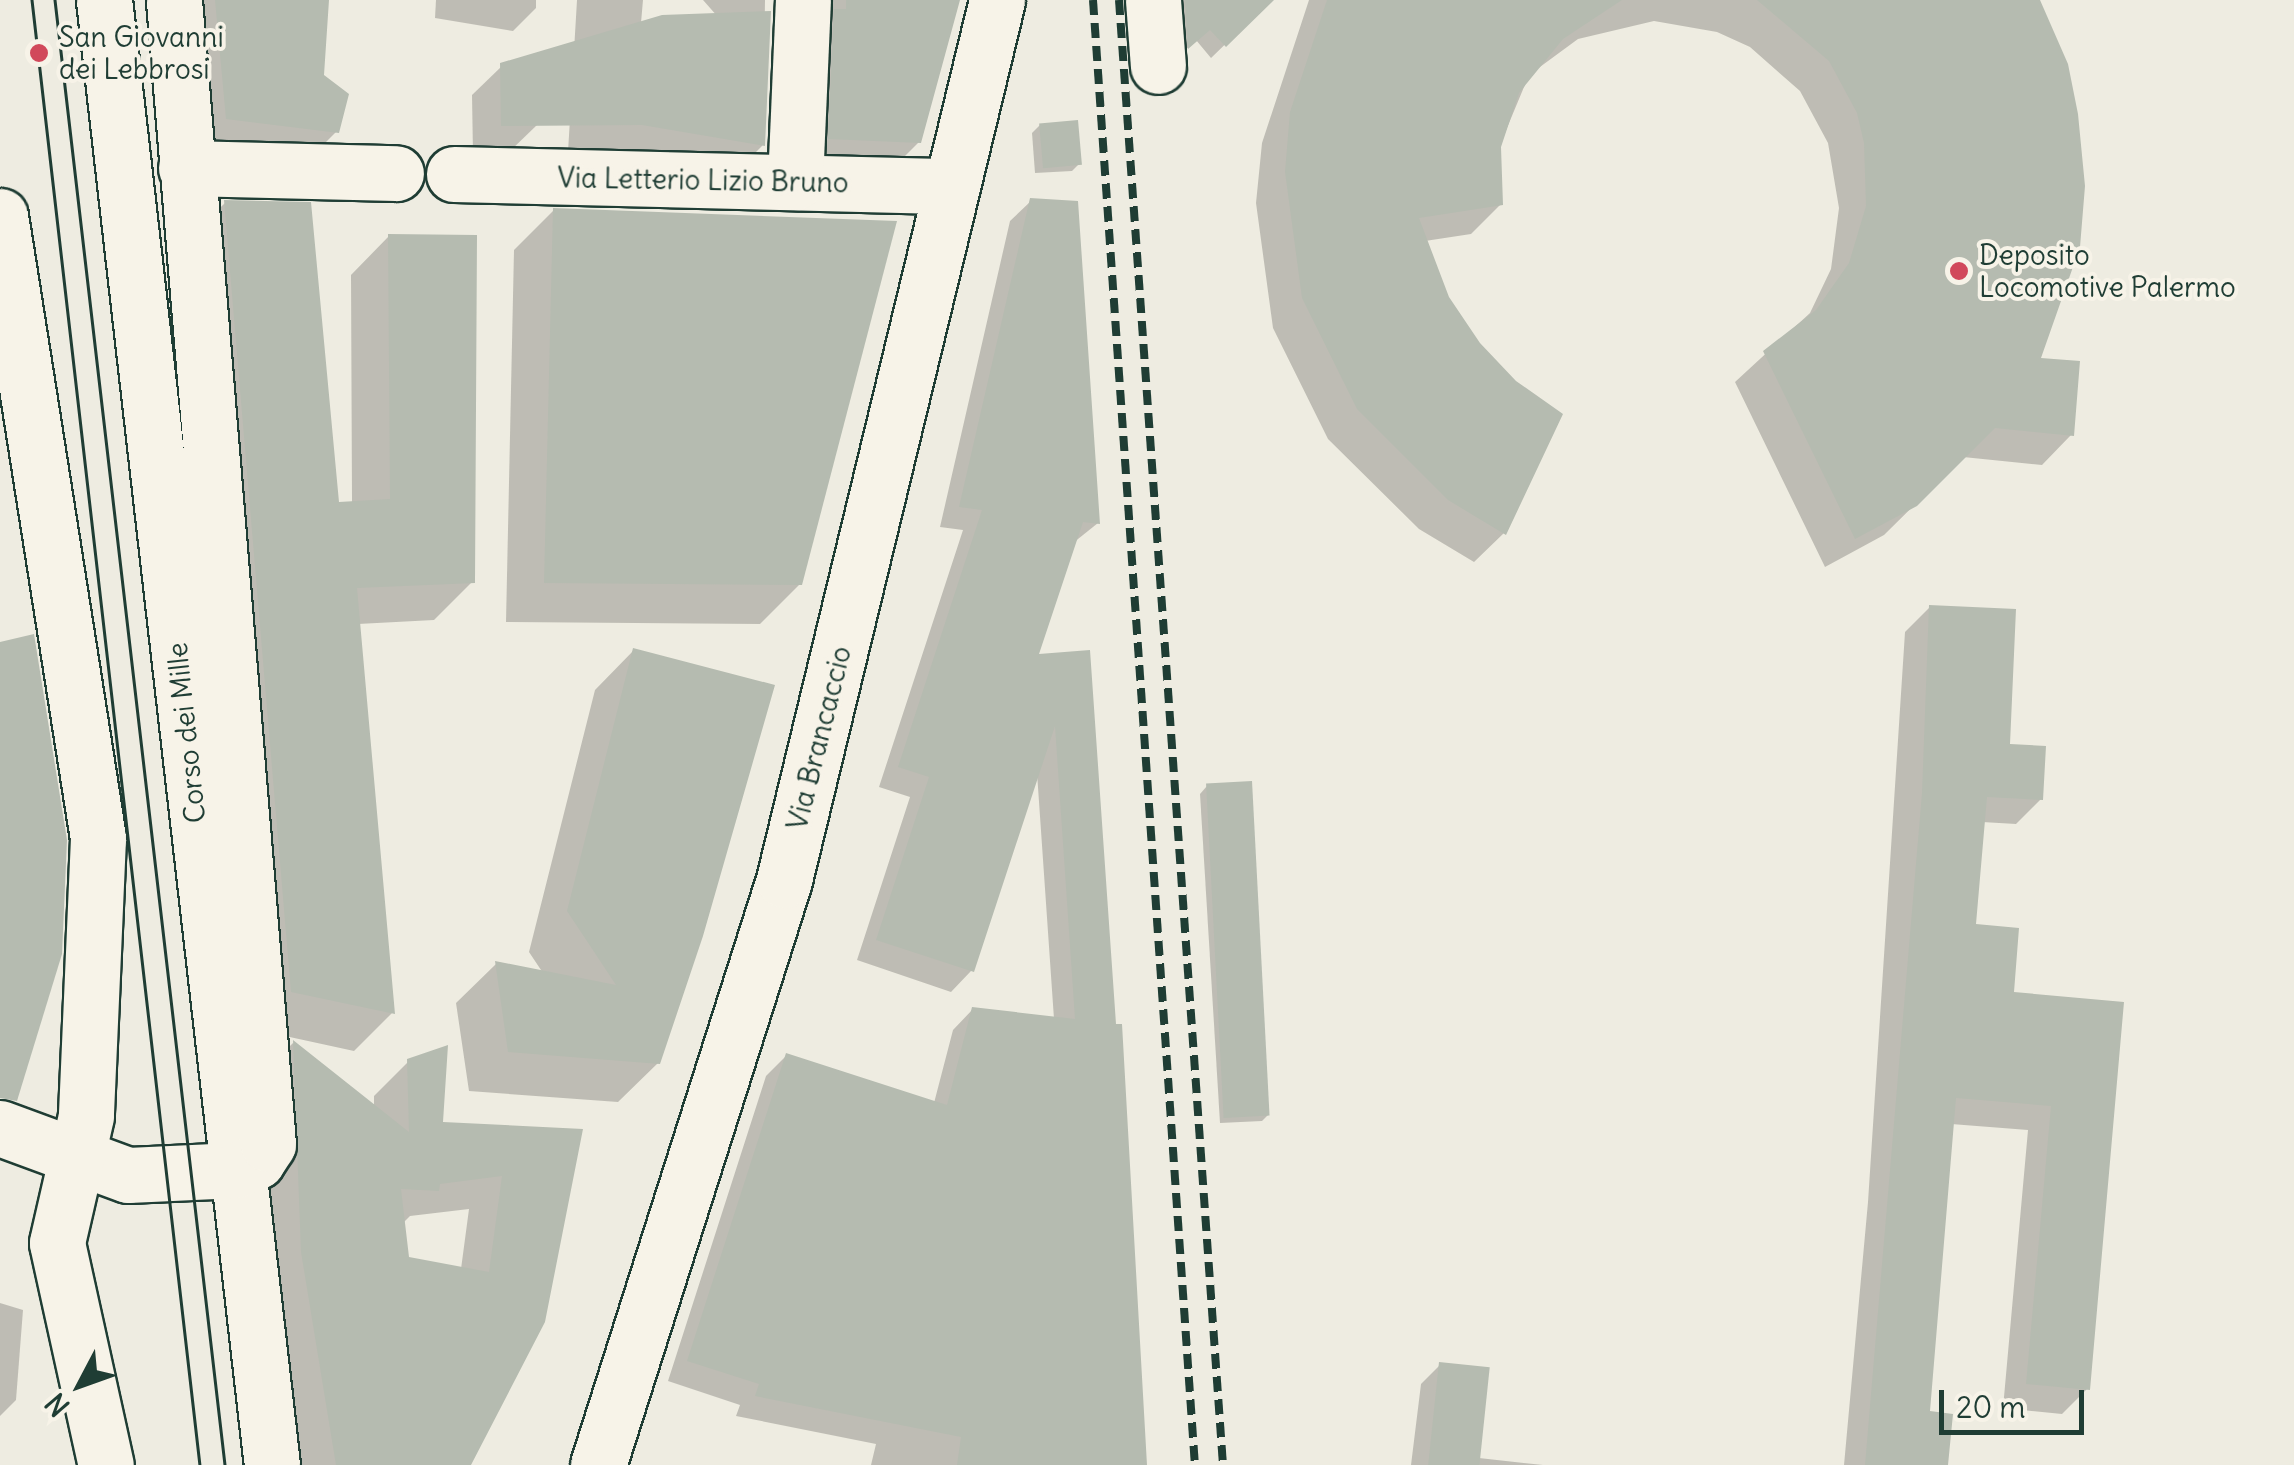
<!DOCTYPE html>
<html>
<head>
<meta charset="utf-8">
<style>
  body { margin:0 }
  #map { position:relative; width:2294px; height:1465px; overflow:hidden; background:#eeece1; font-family:Delius,sans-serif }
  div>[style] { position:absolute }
  .shadow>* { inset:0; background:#0003 }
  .building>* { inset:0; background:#b5bbb0; transform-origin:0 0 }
  .roads { filter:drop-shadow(2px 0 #1f3d34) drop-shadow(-2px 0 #1f3d34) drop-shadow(0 2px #1f3d34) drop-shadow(0 -2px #1f3d34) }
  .minor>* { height:55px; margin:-27.5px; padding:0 27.5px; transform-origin:27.5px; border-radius:27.5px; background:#f7f3e8 }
  .tram>* { height:2.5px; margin:-1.25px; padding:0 1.25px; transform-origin:1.25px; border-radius:1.25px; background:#1f3d34 }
  .rail>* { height:8px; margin-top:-4px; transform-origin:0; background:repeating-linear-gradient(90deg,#1f3d34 0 15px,transparent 0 23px) }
  .dots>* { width:28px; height:28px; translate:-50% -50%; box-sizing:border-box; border:5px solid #f7f3e8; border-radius:50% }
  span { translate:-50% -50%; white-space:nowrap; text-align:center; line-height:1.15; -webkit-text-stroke:8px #f7f3e8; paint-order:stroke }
  .poi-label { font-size:28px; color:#1f3d34 }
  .left { translate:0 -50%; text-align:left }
  .street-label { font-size:28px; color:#1f3d34 }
  .north { position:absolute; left:30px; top:1335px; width:100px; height:100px; -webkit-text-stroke:8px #f7f3e8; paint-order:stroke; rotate:229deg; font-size:28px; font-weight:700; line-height:40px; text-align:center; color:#1f3d34 }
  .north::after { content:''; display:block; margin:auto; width:35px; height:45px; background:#1f3d34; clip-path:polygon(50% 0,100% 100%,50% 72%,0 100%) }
  .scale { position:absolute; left:1939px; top:1390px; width:145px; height:45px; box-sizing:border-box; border:5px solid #1f3d34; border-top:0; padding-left:12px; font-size:30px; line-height:35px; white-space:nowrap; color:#1f3d34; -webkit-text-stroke:8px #f7f3e8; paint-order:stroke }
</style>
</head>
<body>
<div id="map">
  <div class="shadow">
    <div style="clip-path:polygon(172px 0,326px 0,322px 76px,337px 131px,297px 171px,187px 158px)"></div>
    <div style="clip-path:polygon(436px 0,536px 0,536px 8px,513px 31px,435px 18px)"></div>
    <div style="clip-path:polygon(577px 0,643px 0,641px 23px,718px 17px,703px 0,765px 0,763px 145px,735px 173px,568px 152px)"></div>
    <div style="clip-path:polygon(819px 0,958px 0,919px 142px,889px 172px,800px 168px)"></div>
    <div style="clip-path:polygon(1165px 0,1271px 0,1211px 58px,1196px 40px,1176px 59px)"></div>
    <div style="clip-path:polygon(1309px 0,2037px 0,2037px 360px,2071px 435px,2042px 465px,1963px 457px,1884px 535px,1825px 567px,1735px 382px,1810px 313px,1831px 269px,1839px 208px,1828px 143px,1800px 91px,1750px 47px,1717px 32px,1654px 21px,1578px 39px,1529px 75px,1499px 147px,1501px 204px,1471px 234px,1425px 241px,1447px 298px,1478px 345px,1504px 533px,1474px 562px,1419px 529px,1328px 439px,1273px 328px,1256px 203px,1262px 143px)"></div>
    <div style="clip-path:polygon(502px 66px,537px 125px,507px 154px,473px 155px,472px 95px)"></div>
    <div style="clip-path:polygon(1040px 125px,1079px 164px,1072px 171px,1035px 173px,1032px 133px)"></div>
    <div style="clip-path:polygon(1031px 201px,1098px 523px,1073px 543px,1036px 657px,1088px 653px,1145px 1465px,871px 1465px,876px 1444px,736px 1416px,740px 1405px,668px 1381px,766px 1076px,786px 1056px,934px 1103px,953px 1030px,973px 1009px,1054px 1019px,1037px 773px,971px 971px,951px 992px,857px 960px,910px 797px,879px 787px,963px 530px,940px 527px,1010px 221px)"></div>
    <div style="clip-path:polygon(225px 203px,337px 504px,352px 504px,351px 275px,389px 236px,472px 582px,434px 620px,358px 624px,392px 1013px,354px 1051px,253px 1029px,186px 241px)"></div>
    <div style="clip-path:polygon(554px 210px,800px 584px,760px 624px,506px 622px,514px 250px)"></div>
    <div style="clip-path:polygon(1930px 607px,2041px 799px,2016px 824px,1982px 822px,1974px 927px,2011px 994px,2122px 1005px,2087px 1389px,2062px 1414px,2003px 1408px,2028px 1130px,1951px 1124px,1928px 1414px,1946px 1465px,1844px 1465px,1868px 1202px,1905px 632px)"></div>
    <div style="clip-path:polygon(634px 650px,658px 1063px,618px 1102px,469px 1091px,456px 1003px,496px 964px,543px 973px,529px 952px,595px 690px)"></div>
    <div style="clip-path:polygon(1207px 786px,1269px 1114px,1262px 1121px,1220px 1123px,1200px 794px)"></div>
    <div style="clip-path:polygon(evenodd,293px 1043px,374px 1107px,374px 1096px,409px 1061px,441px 1124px,580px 1132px,470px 1465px,297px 1465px,267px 1288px,259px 1077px,293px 1043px,469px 1209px,461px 1269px,407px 1259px,402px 1224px,410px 1216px,469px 1209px)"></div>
    <div style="clip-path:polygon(0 1303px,23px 1310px,16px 1400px,0 1416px)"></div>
    <div style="clip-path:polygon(1440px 1365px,1479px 1458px,1543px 1465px,1411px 1465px,1421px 1384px)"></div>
  </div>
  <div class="building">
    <div style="clip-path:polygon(215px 0,329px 0,324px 75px,349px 94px,339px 133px,226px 119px)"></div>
    <div style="clip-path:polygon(846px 0,960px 0,921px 143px,828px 139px,834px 9px,846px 9px)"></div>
    <div style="clip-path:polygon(1185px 0,1274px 0,1226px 47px,1210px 30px,1188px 49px)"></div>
    <div style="clip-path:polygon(1327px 0,1622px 0,1563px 39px,1519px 93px,1501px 147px,1503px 205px,1419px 218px,1449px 297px,1480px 343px,1516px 381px,1563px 414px,1506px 535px,1448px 500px,1357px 409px,1302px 298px,1285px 172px,1290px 112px)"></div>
    <div style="clip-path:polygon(1757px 0,2040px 0,2068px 64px,2078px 114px,2085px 186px,2080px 247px,2041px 358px,2080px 361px,2074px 436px,1995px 428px,1917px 506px,1855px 539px,1763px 351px,1816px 310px,1849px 263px,1866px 206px,1864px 143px,1857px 113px,1829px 61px)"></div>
    <div style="clip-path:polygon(771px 11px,765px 146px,642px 125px,501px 126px,500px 63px,662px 15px)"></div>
    <div style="left:1078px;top:120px;width:45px;height:39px;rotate:85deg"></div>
    <div style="clip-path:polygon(1030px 198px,1078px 201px,1100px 524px,1083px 522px,1039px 654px,1090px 650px,1116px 1024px,1122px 1024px,1147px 1465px,957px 1465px,961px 1437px,755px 1396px,759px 1384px,687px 1361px,786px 1053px,947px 1105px,972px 1007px,1075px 1019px,1055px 726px,974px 972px,876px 940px,929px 777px,898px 767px,982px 510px,959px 507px)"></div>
    <div style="clip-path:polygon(224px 200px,311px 202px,339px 502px,390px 499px,388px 234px,477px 235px,475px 583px,357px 588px,395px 1014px,291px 992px)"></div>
    <div style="clip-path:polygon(553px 208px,897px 221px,802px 585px,544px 583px)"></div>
    <div style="clip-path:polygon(1929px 605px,2016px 609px,2010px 744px,2046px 746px,2043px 800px,1987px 797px,1976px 924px,2019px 928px,2014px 992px,2124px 1002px,2090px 1390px,2026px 1384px,2051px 1106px,1956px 1098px,1930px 1411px,1953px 1414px,1948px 1465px,1865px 1465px,1922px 793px)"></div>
    <div style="clip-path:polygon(34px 634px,67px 840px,62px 954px,17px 1101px,0 1098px,0 642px)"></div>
    <div style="clip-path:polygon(633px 648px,775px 685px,703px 936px,660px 1064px,508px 1052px,495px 961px,616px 985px,567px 911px)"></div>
    <div style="left:1252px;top:781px;width:335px;height:46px;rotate:87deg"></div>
    <div style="clip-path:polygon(evenodd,293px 1040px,409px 1132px,407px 1059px,448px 1045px,443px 1122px,583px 1129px,545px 1322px,471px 1465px,336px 1465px,301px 1252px,293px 1040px,502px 1176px,489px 1272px,409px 1257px,401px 1189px,439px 1191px,440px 1184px,502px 1176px)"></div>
    <div style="left:1439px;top:1362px;width:51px;height:104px;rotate:6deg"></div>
  </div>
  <div class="roads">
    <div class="minor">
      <div style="left:104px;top:0;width:1475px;rotate:83.46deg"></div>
      <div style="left:1153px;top:0;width:66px;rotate:85.7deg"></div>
      <div style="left:186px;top:168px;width:210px;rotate:1.4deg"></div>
      <div style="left:454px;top:174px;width:498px;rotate:1.4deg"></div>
      <div style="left:795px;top:182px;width:182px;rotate:-87.5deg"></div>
      <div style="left:0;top:216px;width:630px;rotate:81.05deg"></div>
      <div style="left:98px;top:838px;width:278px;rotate:92.5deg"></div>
      <div style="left:86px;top:1116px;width:130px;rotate:102.9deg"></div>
      <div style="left:57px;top:1243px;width:227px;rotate:77.6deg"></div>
      <div style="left:0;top:1128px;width:136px;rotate:20.2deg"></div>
      <div style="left:128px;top:1175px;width:108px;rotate:-2.7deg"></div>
      <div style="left:236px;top:1170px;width:23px;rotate:-23deg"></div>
      <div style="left:257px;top:1161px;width:20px;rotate:-57deg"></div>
      <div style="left:268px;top:1144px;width:1148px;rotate:-94.7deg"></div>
      <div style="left:598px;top:1465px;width:614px;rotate:-72.36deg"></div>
      <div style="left:784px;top:880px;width:905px;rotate:-76.39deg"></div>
    </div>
  </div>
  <div class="tram">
    <div style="left:32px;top:0;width:1475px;rotate:83.46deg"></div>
    <div style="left:55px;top:0;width:1475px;rotate:83.38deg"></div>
  </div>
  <div class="rail">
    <div style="left:1093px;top:0;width:1469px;rotate:86.02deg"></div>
    <div style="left:1119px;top:0;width:1469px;rotate:85.94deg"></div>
  </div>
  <div class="dots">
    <div style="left:39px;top:53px;background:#d1495b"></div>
    <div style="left:1959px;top:271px;background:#d1495b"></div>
  </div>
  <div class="poi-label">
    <span class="left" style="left:59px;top:53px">San Giovanni<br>dei Lebbrosi</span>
    <span class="left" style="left:1979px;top:271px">Deposito<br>Locomotive Palermo</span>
  </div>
  <div class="street-label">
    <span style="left:703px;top:180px;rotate:1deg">Via Letterio Lizio Bruno</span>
    <span style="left:186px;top:733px;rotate:-96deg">Corso dei Mille</span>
    <span style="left:819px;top:738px;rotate:-76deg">Via Brancaccio</span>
  </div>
  <div class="north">N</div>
  <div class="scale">20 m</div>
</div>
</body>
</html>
